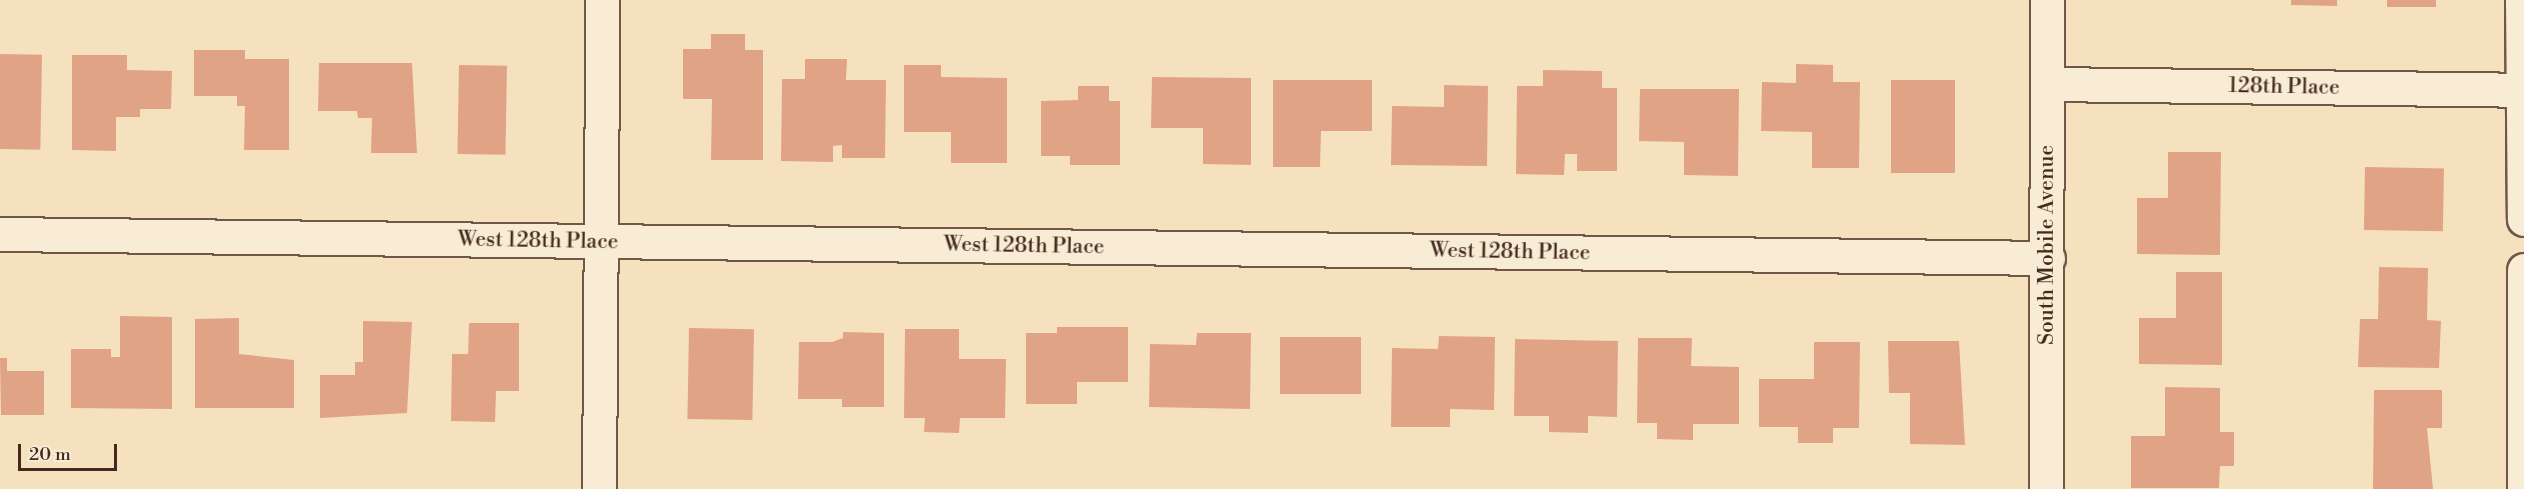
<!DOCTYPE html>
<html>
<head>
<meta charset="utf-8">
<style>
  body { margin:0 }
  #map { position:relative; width:2524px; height:489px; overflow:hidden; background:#f5e1be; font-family:"Libre Bodoni",serif }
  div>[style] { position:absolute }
  .building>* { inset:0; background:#e1a386; transform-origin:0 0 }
  .roads { filter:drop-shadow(2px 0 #705747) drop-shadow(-2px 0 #705747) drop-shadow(0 2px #705747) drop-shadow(0 -2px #705747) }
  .minor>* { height:33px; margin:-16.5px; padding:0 16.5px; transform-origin:16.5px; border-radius:16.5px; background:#f8ecd5 }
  span { translate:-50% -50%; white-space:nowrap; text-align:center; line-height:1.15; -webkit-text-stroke:6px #f8ecd5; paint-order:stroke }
  .street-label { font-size:21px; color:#44291f }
  .scale { position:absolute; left:18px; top:444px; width:99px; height:27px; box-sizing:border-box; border:3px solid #44291f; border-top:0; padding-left:8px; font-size:18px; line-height:21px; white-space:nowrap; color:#44291f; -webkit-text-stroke:4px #f8ecd5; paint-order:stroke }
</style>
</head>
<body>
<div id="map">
  <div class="building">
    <div style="clip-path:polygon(2291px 0,2337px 0,2337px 6px,2291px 5px)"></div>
    <div style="left:2387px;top:0;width:49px;height:7px"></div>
    <div style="clip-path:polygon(711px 34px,745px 34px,745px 50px,763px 50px,763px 160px,711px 160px,712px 99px,683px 99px,683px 49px,711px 49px)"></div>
    <div style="clip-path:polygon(194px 50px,245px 50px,245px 59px,289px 59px,289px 150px,244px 150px,245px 106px,237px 106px,237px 96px,194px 96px)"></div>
    <div style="left:0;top:54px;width:42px;height:95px;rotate:1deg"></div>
    <div style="clip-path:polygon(72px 55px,127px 55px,127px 70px,172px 71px,171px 109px,140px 109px,140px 117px,116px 117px,116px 151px,72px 150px)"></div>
    <div style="clip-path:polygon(805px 59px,847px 59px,846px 80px,886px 80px,885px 158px,842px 158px,842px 145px,833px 146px,833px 162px,781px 161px,782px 79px,805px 79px)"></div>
    <div style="clip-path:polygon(319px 63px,412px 63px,417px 153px,371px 153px,372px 118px,358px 118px,357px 111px,318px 111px)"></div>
    <div style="clip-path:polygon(1796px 64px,1833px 65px,1833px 82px,1860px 82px,1859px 168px,1812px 168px,1812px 132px,1761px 131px,1762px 82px,1796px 83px)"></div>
    <div style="left:459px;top:65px;width:48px;height:89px;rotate:1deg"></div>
    <div style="clip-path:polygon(904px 65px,941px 65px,941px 77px,1007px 78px,1007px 163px,951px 163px,951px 132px,904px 132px)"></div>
    <div style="clip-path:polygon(1543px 70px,1602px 71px,1602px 88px,1617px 88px,1617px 171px,1577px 171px,1577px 154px,1565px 154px,1564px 175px,1516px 174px,1517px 86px,1543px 86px)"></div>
    <div style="clip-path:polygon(1152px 77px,1251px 78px,1251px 165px,1203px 164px,1203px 128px,1151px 128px)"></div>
    <div style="clip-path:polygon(1273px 80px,1372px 80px,1372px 131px,1321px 131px,1320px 167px,1273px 167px)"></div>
    <div style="left:1891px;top:80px;width:64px;height:93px"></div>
    <div style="clip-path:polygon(1444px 85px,1488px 86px,1487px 166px,1391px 165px,1392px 106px,1444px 107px)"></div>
    <div style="clip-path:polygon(1078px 86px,1109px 86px,1109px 101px,1120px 101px,1120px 165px,1070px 165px,1070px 156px,1041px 156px,1041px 101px,1078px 100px)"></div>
    <div style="clip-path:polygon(1640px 89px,1739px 89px,1738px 176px,1684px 175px,1684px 142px,1639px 141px)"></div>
    <div style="clip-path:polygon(2168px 152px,2221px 152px,2220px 255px,2137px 254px,2137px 198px,2168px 198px)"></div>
    <div style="left:2365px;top:167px;width:79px;height:63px;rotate:1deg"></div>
    <div style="clip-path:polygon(2379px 267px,2428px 268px,2427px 320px,2441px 321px,2439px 368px,2358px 367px,2360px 319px,2378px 319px)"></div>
    <div style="clip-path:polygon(2176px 272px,2222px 272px,2222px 365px,2139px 364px,2139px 318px,2176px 318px)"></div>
    <div style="clip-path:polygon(120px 316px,172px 317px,172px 409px,71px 408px,71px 349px,111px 349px,111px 357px,120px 357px)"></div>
    <div style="clip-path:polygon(239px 318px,239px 354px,294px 360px,294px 408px,195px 408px,195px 319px)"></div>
    <div style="clip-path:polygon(363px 321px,412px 322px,407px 413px,320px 418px,320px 375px,355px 375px,355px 362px,363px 362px)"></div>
    <div style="clip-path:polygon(469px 323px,519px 323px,519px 391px,496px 391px,495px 422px,451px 421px,452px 354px,468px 354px)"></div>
    <div style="clip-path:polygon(1057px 327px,1128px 327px,1128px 382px,1077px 382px,1077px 404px,1026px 404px,1026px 333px,1057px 333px)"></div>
    <div style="left:689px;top:328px;width:65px;height:91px;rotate:1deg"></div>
    <div style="clip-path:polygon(905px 329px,959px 329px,959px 359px,1006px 359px,1005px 418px,960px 418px,959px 433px,924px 432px,925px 418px,904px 418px)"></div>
    <div style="clip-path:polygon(843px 332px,884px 333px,884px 407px,842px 407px,842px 399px,798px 399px,799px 342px,832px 342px,843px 338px)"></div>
    <div style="clip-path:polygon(1197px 333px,1251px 333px,1250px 409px,1149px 407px,1150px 344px,1196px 345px)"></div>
    <div style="clip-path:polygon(1439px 336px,1495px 337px,1494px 410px,1450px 409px,1450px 427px,1391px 427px,1392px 348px,1438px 349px)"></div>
    <div style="left:1280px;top:337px;width:81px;height:57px"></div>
    <div style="clip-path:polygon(1638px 338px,1692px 338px,1691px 366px,1739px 367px,1739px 424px,1693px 424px,1693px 440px,1657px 439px,1657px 423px,1637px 423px)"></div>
    <div style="clip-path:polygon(1515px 339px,1618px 341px,1617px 417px,1588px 416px,1588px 433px,1549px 432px,1549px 416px,1514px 416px)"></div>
    <div style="clip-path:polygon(1888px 341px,1959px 341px,1965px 445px,1910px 444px,1910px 393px,1889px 393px)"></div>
    <div style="clip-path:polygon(1814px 342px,1860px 342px,1859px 428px,1833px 428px,1833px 443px,1798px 443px,1798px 427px,1759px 427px,1759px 379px,1814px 379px)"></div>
    <div style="clip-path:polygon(0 358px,7px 358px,7px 371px,44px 371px,44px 415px,1px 415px)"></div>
    <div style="clip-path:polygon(2165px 387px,2220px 388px,2220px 432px,2234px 432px,2234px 466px,2220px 466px,2219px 488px,2131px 488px,2131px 436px,2165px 436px)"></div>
    <div style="clip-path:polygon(2374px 390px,2442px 390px,2442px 428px,2427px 428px,2433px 489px,2373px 489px)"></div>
  </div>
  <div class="roads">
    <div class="minor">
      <div style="left:2522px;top:0;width:219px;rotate:89.5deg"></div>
      <div style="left:2047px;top:84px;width:474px;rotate:0.7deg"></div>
      <div style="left:0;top:234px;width:2048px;rotate:0.67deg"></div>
      <div style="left:599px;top:489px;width:489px;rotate:-89.6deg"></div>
      <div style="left:2046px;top:489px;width:489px;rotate:-89.9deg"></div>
      <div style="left:2524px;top:489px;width:219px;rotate:-90deg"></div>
    </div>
  </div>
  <div class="street-label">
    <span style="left:2284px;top:87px;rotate:1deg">128th Place</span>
    <span style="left:538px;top:241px;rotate:1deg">West 128th Place</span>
    <span style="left:2047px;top:245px;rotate:-90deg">South Mobile Avenue</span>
    <span style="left:1024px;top:246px;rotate:1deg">West 128th Place</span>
    <span style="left:1510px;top:252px;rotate:1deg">West 128th Place</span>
  </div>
  <div class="scale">20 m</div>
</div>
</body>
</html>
